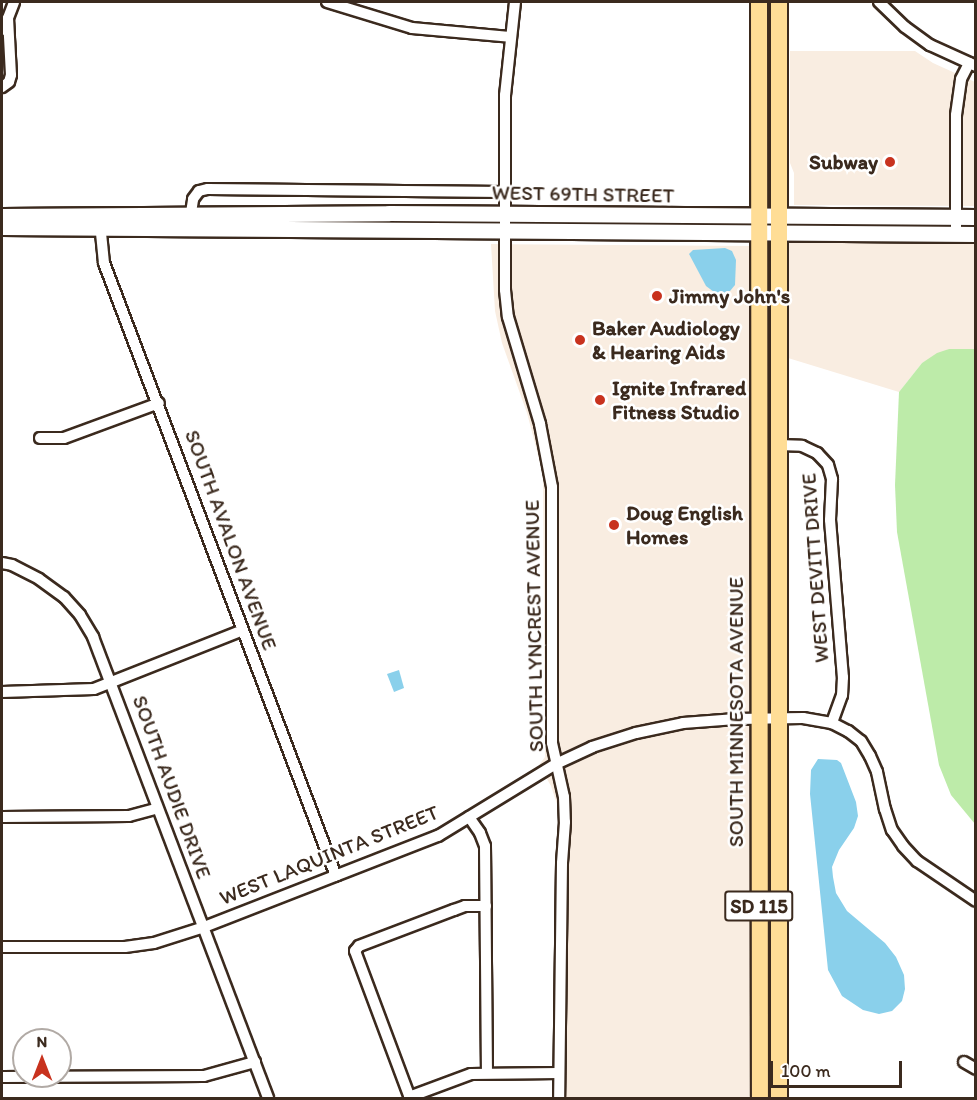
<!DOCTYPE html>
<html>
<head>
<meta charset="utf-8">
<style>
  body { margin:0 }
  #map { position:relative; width:977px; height:1100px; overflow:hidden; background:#fff; font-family:Itim,sans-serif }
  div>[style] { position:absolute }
  .built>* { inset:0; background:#f9ede1 }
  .green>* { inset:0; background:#bdeba9 }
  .water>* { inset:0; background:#8ad0eb }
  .roads { filter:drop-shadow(2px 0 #3b2a1e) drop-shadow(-2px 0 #3b2a1e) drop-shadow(0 2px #3b2a1e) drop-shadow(0 -2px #3b2a1e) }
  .street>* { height:10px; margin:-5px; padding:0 5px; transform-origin:5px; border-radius:5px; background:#fff }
  .secondary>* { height:15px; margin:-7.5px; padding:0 7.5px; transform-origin:7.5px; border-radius:7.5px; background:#fff }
  .primary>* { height:16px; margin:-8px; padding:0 8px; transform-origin:8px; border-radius:8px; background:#ffdd96 }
  .dots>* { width:16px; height:16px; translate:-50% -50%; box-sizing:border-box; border:3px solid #fff; border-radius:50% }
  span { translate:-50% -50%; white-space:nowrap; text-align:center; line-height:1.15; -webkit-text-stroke:5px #fff; paint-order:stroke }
  .shield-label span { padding:2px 4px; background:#fff; border:2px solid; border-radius:4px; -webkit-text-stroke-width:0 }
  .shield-label { font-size:20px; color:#3b2a1e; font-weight:700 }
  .poi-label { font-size:21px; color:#3b2a1e; font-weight:700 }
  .right { translate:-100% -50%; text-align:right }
  .left { translate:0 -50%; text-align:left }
  .street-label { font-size:21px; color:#3b2a1e }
  .frame { position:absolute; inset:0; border:3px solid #3b2a1e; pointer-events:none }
  .north { position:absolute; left:12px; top:1028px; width:60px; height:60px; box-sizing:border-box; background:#fff; border:2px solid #b1aaa5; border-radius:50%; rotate:0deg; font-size:16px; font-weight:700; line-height:24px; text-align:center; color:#3b2a1e }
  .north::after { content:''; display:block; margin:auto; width:21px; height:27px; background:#c8321e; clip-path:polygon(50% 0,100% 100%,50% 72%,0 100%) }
  .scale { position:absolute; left:770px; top:1061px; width:132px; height:27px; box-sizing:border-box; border:3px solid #3b2a1e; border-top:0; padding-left:8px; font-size:18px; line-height:21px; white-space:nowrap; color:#3b2a1e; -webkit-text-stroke:4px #fff; paint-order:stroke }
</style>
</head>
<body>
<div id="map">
  <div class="built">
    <div style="clip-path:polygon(790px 51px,915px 51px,933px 63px,975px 82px,975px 206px,794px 205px,794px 173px,790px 163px)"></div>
    <div style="clip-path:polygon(787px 241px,975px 244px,975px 349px,949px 349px,922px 363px,899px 392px,788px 358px)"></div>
    <div style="clip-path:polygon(491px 244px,752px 246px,750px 1098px,552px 1098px,559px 810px,551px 786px,539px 765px,545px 757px,543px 474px,527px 413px,502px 343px,495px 311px)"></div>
  </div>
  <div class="green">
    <div style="clip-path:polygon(949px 349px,975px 349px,975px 824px,951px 795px,939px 765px,897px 532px,895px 485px,899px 392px,922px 363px,937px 353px)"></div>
  </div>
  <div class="water">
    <div style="clip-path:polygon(725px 248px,732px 251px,736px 260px,735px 285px,730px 291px,718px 295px,706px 286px,689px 254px,693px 250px)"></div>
    <div style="clip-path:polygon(399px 670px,404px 688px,394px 692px,387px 674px)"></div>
    <div style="clip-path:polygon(818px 759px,837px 760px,841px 763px,856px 802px,858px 816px,854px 828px,839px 850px,832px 867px,833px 877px,836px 893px,847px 911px,885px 943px,896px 957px,904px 975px,905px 989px,902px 1001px,892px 1011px,879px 1014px,863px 1010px,842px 996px,828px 970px,810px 794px,811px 770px)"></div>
  </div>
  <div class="roads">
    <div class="street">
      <div style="left:327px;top:2px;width:89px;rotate:17deg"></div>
      <div style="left:412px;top:28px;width:98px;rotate:5.2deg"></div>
      <div style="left:515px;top:2px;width:94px;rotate:96.1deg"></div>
      <div style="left:505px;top:95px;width:195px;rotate:90deg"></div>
      <div style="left:505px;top:290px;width:27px;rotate:84deg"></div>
      <div style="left:508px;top:317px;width:112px;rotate:73.3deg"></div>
      <div style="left:540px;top:424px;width:64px;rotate:79.2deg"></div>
      <div style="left:552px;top:487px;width:256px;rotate:90deg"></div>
      <div style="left:552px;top:743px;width:55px;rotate:77.5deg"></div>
      <div style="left:564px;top:797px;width:25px;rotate:88deg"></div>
      <div style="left:565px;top:822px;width:41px;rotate:94.2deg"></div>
      <div style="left:562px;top:863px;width:235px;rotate:90.7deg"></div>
      <div style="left:879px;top:2px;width:36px;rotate:44deg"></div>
      <div style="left:905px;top:27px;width:31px;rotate:36deg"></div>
      <div style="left:930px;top:45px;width:51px;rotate:24.5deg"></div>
      <div style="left:8px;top:18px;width:17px;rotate:-69deg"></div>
      <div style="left:2px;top:30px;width:13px;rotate:-63deg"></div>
      <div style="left:8px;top:18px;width:57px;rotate:87deg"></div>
      <div style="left:11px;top:75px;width:7px;rotate:106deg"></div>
      <div style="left:9px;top:82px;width:9px;rotate:144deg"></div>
      <div style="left:190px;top:219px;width:20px;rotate:-81deg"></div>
      <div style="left:193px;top:199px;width:10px;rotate:-53deg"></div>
      <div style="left:199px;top:191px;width:9px;rotate:-13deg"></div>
      <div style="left:208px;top:189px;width:295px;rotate:0.6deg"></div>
      <div style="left:100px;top:223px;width:40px;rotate:84.3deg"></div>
      <div style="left:104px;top:263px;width:655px;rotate:69.27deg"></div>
      <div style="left:956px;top:234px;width:119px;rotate:-90deg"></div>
      <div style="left:956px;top:115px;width:36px;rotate:-82deg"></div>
      <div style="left:961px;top:79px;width:18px;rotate:-63deg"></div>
      <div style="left:40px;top:438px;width:24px"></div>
      <div style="left:64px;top:438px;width:101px;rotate:-20.2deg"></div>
      <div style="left:778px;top:445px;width:24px;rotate:2deg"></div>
      <div style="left:802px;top:446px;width:17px;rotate:25deg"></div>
      <div style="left:817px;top:453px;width:16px;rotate:47deg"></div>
      <div style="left:828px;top:465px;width:15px;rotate:74deg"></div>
      <div style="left:832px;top:479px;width:41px;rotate:92.8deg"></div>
      <div style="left:830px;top:520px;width:158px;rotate:85.3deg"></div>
      <div style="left:843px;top:677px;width:18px;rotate:93deg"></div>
      <div style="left:842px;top:695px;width:30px;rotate:110deg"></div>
      <div style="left:2px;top:563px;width:10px;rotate:11deg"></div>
      <div style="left:12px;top:565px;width:30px;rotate:27deg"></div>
      <div style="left:39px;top:579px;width:31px;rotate:36deg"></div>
      <div style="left:64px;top:597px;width:24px;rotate:48deg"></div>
      <div style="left:80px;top:615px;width:26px;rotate:59deg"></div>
      <div style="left:93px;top:637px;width:493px;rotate:69.2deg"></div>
      <div style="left:2px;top:692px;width:92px;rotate:-1.9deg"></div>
      <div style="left:94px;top:689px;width:160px;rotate:-21.6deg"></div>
      <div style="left:2px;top:817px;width:127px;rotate:-0.5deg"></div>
      <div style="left:129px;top:816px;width:28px;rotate:-15deg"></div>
      <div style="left:469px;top:817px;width:19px;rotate:55deg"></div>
      <div style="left:480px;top:833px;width:14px;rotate:69deg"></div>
      <div style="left:485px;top:846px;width:227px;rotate:89.5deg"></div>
      <div style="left:2px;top:947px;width:123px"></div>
      <div style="left:125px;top:947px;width:29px;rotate:-8deg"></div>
      <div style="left:154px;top:943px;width:52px;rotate:-17.7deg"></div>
      <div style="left:204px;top:927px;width:251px;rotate:-21.3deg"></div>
      <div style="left:438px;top:836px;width:138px;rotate:-31.4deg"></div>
      <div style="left:556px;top:764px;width:40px;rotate:-25deg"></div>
      <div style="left:592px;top:747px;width:46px;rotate:-17.7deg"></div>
      <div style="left:636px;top:733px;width:48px;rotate:-12deg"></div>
      <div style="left:683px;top:723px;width:53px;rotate:-4.3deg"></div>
      <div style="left:736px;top:719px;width:67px;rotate:-0.9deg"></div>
      <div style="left:803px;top:718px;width:29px;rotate:10deg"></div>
      <div style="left:832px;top:723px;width:18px;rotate:27deg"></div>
      <div style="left:848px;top:731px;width:16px;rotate:38deg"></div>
      <div style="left:861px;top:741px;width:17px;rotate:59deg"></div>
      <div style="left:870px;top:756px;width:17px;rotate:66deg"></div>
      <div style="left:877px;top:772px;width:38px;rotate:78deg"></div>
      <div style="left:885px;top:809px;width:22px;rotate:72deg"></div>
      <div style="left:892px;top:830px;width:19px;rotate:55deg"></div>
      <div style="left:903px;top:846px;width:21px;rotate:47deg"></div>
      <div style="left:917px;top:861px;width:71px;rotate:34.1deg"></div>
      <div style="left:964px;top:1062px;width:14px;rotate:30deg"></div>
      <div style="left:2px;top:1077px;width:202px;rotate:-0.3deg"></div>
      <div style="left:204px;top:1076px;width:53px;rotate:-15.4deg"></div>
      <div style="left:409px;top:1097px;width:66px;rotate:-20.4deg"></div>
      <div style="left:471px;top:1074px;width:88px;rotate:-0.7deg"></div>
      <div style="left:410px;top:1098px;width:157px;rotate:-110.5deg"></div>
      <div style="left:355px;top:951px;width:6px;rotate:-51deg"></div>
      <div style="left:359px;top:946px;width:102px;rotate:-20.8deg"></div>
      <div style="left:454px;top:910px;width:12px;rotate:-20deg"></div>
      <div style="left:465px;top:906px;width:21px"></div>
    </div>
    <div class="secondary">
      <div style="left:2px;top:216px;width:387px;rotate:-0.4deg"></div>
      <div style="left:389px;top:213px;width:587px;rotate:0.39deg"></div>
      <div style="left:2px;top:227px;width:974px;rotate:0.41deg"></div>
    </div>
    <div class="primary">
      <div style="left:759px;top:2px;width:1096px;rotate:89.95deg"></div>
      <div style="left:779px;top:1098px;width:1096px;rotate:-90deg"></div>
    </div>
  </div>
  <div class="dots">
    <div style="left:890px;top:162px;background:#c8321e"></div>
    <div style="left:657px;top:296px;background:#c8321e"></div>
    <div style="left:580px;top:340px;background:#c8321e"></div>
    <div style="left:600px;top:400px;background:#c8321e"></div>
    <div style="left:614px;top:525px;background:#c8321e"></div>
  </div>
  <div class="shield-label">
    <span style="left:759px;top:906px">SD 115</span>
  </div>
  <div class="poi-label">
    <span class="right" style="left:878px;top:162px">Subway</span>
    <span class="left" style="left:669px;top:296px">Jimmy John's</span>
    <span class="left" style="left:592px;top:340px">Baker Audiology<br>&amp; Hearing Aids</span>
    <span class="left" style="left:612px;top:400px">Ignite Infrared<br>Fitness Studio</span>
    <span class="left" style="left:626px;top:525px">Doug English<br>Homes</span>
  </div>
  <div class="street-label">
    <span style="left:583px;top:194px;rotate:1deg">WEST 69TH STREET</span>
    <span style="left:231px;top:540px;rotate:70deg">SOUTH AVALON AVENUE</span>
    <span style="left:815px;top:568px;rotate:-94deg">WEST DEVITT DRIVE</span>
    <span style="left:534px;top:626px;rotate:-91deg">SOUTH LYNCREST AVENUE</span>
    <span style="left:736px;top:712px;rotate:-90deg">SOUTH MINNESOTA AVENUE</span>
    <span style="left:172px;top:787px;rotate:70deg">SOUTH AUDIE DRIVE</span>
    <span style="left:329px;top:855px;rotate:-22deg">WEST LAQUINTA STREET</span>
  </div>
  <div class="frame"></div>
  <div class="north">N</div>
  <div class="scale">100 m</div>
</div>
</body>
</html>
